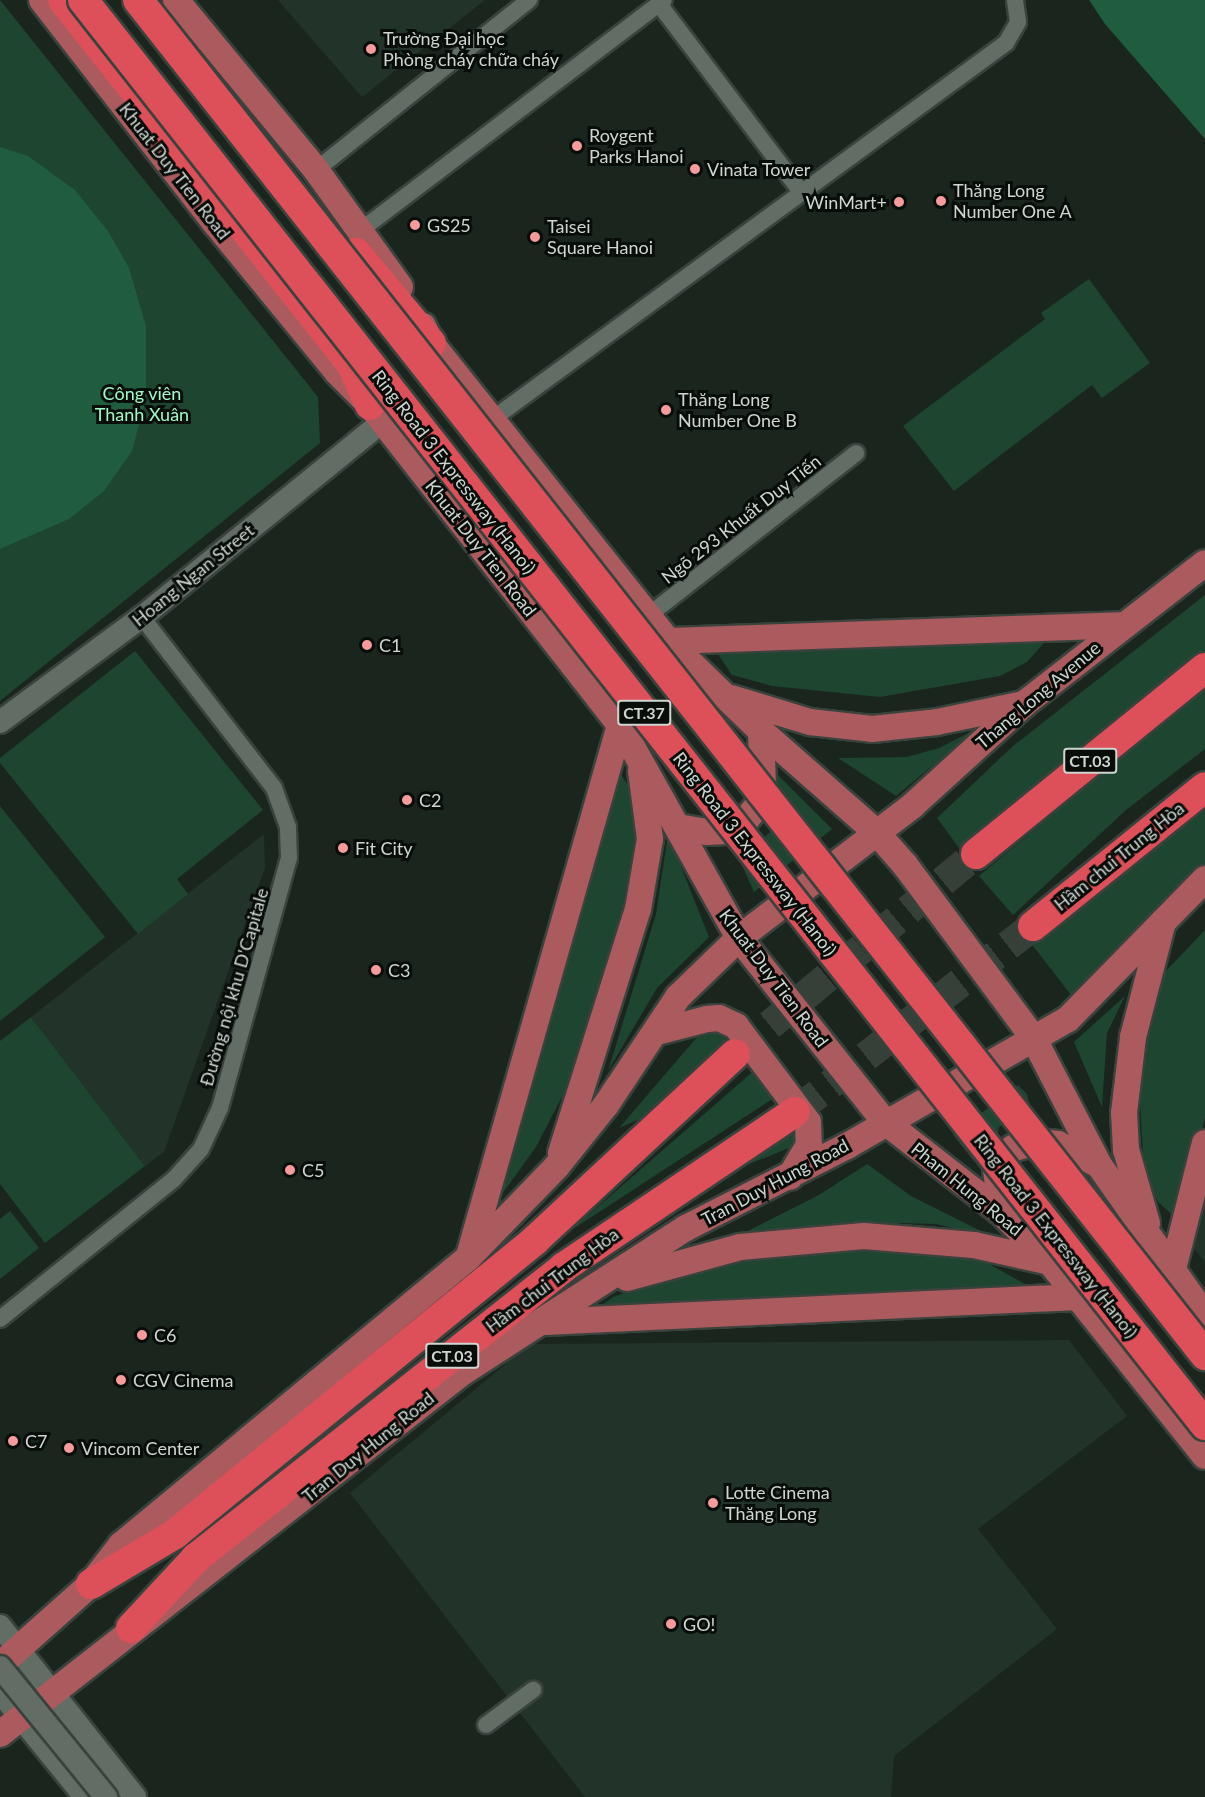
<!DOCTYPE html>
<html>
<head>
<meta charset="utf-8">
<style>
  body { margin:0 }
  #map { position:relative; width:1205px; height:1797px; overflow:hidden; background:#1a251e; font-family:Lato,sans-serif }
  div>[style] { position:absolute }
  .built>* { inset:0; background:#223329 }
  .green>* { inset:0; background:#1d4530 }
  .water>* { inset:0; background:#205c3e }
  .highway-tunnel>* { height:30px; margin-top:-15px; transform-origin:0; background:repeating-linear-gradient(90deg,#354039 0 30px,transparent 0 45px) }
  .roads { filter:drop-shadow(2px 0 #3a423d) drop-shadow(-2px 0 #3a423d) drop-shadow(0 2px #3a423d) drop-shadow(0 -2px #3a423d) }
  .street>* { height:16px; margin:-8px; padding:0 8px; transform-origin:8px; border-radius:8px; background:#616d65 }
  .secondary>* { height:22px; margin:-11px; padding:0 11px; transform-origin:11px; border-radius:11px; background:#616d65 }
  .primary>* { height:26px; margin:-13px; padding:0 13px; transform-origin:13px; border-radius:13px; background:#ab5b5e }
  .highway>* { height:30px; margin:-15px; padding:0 15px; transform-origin:15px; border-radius:15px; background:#dd4f59 }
  .bridges { filter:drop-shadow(2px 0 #3a423d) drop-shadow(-2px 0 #3a423d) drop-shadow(0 2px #3a423d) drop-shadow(0 -2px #3a423d) }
  .secondary-bridge>* { height:22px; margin:-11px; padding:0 11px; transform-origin:11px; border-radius:11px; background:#616d65 }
  .highway-bridge>* { height:30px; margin:-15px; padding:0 15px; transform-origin:15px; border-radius:15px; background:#dd4f59 }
  .dots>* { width:16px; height:16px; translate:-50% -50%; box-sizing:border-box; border:3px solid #080d0a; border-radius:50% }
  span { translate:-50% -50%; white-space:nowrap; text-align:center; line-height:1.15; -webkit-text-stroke:6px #080d0a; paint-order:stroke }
  .shield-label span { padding:2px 4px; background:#080d0a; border:2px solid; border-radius:4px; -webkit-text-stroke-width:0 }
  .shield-label { font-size:16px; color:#cfd6d2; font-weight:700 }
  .poi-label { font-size:18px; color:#cfd6d2 }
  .left { translate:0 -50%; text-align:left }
  .right { translate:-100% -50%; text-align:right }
  .street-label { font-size:18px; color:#cfd6d2 }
  .park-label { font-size:18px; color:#a0f9c6 }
</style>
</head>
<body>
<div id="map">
  <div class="built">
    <div style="clip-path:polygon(278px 0,485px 0,362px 97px)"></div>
    <div style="clip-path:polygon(264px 834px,265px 868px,164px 1152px,145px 1166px,31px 1017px)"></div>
    <div style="clip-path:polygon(1205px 1205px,1205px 1262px,1194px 1249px)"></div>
    <div style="clip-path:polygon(1069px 1340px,1127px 1416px,978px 1529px,1057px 1629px,894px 1756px,891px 1797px,585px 1797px,350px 1493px,530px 1344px)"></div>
  </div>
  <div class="green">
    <div style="clip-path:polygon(0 0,318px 397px,320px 443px,0 701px)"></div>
    <div style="clip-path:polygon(1089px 279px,1150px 363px,1102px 398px,1092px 385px,954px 491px,903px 426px,1045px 319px,1041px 313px)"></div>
    <div style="clip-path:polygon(1205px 595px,1205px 650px,962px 852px,937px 818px,1013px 746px)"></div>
    <div style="clip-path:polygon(1051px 635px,1027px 662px,1000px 676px,880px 697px,772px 686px,732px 675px,718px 654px)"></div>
    <div style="clip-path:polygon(135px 651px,263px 810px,177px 879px,188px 894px,138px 934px,0 763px,0 758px)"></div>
    <div style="clip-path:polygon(1205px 686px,1205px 749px,1126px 810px,1013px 915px,979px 876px)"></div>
    <div style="clip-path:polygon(978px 728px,896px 796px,838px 758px,907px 757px,939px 748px)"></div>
    <div style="clip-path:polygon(612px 762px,631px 789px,636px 819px,639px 854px,632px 892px,592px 1027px,564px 1093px,536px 1147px,494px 1205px)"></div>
    <div style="clip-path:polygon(775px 772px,832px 829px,754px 892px,735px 850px,759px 842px,778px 825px,781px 800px)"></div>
    <div style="clip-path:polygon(1205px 799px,1205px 867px,1071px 995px,1030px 942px)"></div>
    <div style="clip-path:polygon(0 806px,105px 937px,0 1021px)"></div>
    <div style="clip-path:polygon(668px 834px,709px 937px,657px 988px,608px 1071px,656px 914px)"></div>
    <div style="clip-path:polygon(1205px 930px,1205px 1118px,1178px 1220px,1158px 1202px,1144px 1172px,1138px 1066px,1162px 975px)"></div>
    <div style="clip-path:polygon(1125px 996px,1107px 1033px,1102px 1107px,1074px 1042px)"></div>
    <div style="clip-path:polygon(31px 1017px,145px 1166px,45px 1243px,0 1184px,0 1041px)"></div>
    <div style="clip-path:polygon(713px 1028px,723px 1031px,726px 1042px,709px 1063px,649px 1115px,619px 1128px,698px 1036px)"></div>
    <div style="clip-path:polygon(757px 1068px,777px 1096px,570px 1231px)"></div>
    <div style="clip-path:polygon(1018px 1085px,1027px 1094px,1034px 1122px,1006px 1123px,999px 1127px,989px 1180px,953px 1135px)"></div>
    <div style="clip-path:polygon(795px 1121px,805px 1134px,789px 1148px,722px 1175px)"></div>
    <div style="clip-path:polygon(867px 1164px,911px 1196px,995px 1238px,936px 1224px,898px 1223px,734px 1238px,819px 1195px)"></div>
    <div style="clip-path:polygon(10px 1211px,39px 1248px,0 1279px,0 1219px)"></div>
    <div style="clip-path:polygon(930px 1246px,982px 1260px,1034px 1289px,589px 1314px,613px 1297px,708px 1264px,824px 1249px)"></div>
  </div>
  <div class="water">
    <div style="clip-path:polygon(1089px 0,1205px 0,1205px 139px,1105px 24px)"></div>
    <div style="clip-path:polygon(0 147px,28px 156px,75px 190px,108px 231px,129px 268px,146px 326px,146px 398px,132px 451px,104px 491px,69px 519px,0 549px)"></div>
  </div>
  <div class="highway-tunnel">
    <div style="left:735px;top:1054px;width:313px;rotate:-39.7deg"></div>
    <div style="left:795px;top:1112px;width:302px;rotate:-38deg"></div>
  </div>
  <div class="roads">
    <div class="street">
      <div style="left:659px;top:4px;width:236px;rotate:52.9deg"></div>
      <div style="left:316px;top:170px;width:273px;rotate:-38.6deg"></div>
      <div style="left:361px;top:230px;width:380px;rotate:-37.2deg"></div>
      <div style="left:494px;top:418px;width:635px;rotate:-36.22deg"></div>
      <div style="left:1006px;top:43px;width:24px;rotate:-60deg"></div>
      <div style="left:1018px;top:22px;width:22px;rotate:-98deg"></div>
      <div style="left:649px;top:615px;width:263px;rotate:-38deg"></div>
      <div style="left:0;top:1319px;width:223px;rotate:-38.8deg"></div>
      <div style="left:174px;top:1179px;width:40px;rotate:-48deg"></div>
      <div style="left:201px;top:1149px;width:45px;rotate:-65.1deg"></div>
      <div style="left:220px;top:1108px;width:259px;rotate:-74.6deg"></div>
      <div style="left:289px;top:858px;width:31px;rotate:-92deg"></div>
      <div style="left:288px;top:827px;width:41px;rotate:-109.7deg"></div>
      <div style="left:274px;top:788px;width:216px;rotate:-127.7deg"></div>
      <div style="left:486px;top:1725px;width:59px;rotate:-36.7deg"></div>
    </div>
    <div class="secondary">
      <div style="left:0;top:722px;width:177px;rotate:-36.5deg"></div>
      <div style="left:142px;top:617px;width:309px;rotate:-39.1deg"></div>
      <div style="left:0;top:1626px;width:218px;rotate:51.7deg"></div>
      <div style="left:0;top:1692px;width:135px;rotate:51deg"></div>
    </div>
    <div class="primary">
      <div style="left:42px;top:0;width:284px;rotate:52.2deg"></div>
      <div style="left:216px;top:224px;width:191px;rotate:50.7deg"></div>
      <div style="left:337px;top:372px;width:47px;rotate:45deg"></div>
      <div style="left:370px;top:405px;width:406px;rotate:52deg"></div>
      <div style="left:620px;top:725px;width:244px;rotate:60.8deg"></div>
      <div style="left:739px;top:938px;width:233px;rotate:51.6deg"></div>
      <div style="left:884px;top:1121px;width:148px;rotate:37.9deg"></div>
      <div style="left:1001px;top:1212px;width:70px;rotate:45.6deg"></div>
      <div style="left:1050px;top:1262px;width:248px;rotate:51.4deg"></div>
      <div style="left:176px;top:0;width:220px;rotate:50.5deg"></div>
      <div style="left:316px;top:170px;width:144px;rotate:54.3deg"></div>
      <div style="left:423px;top:326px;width:19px;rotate:65deg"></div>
      <div style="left:431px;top:343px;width:381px;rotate:51.5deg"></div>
      <div style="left:668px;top:641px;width:129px;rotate:44.1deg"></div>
      <div style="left:761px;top:731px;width:154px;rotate:41.3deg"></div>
      <div style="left:877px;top:833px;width:43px;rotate:48.8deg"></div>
      <div style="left:905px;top:865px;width:217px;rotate:53.4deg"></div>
      <div style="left:1034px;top:1039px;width:142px;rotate:62.7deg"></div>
      <div style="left:1099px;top:1165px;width:184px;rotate:54.9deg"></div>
      <div style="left:668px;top:641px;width:454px;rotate:-2deg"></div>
      <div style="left:731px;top:698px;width:83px;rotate:16.9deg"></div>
      <div style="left:810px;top:722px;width:62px;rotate:6.4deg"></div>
      <div style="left:872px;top:729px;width:65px;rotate:-6.1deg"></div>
      <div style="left:937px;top:722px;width:89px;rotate:-11.7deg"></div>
      <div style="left:678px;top:827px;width:29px;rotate:10deg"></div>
      <div style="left:707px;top:832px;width:20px;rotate:-3deg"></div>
      <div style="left:727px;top:831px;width:21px;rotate:-29deg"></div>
      <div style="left:745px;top:821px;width:22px;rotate:-51deg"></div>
      <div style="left:759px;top:804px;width:17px;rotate:-77deg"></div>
      <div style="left:763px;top:787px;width:56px;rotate:-92deg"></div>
      <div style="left:657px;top:1032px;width:52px;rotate:-14.6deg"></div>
      <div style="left:707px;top:1019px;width:12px;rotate:-5deg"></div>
      <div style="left:719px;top:1018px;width:19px;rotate:25deg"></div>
      <div style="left:736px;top:1026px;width:120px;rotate:53.1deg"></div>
      <div style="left:808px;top:1122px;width:23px;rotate:88deg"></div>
      <div style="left:809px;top:1145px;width:37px;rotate:121deg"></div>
      <div style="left:561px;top:1153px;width:256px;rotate:-72.5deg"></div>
      <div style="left:638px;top:909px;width:71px;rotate:-80.3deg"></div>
      <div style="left:650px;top:839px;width:69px;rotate:-97.5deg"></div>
      <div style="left:1001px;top:1212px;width:43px;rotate:-96.6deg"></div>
      <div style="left:996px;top:1169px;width:27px;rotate:-51deg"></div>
      <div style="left:1013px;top:1148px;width:27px;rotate:-13deg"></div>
      <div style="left:1039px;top:1142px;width:19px;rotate:6deg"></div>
      <div style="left:1058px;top:1144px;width:46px;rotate:27.1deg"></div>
      <div style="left:1147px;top:1223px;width:76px;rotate:-106deg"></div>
      <div style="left:1126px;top:1150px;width:37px;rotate:-93deg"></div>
      <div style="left:1124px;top:1113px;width:77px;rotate:-83.2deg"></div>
      <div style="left:1133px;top:1037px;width:119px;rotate:-75.4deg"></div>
      <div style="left:469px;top:1256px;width:552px;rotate:-74.13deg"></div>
      <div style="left:1172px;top:1273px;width:134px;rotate:-75.8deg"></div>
      <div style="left:627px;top:1278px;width:117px;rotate:-15.3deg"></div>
      <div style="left:740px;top:1247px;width:124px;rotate:-5.1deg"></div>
      <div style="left:864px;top:1236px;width:110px;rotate:4.7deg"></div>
      <div style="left:974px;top:1245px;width:78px;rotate:12.6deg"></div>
      <div style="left:545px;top:1322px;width:534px;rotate:-2.69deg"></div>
      <div style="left:0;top:1665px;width:122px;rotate:-41.7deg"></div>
      <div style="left:91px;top:1584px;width:49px;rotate:-52.4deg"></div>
      <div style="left:121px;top:1545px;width:450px;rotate:-39.6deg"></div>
      <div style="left:468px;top:1258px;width:128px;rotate:-45.9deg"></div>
      <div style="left:557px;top:1166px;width:78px;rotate:-51.2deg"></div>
      <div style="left:606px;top:1105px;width:130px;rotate:-56.3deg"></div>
      <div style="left:678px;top:997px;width:85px;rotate:-44deg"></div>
      <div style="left:739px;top:938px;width:218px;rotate:-37.3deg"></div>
      <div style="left:912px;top:806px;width:151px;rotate:-42.3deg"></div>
      <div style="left:1024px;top:704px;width:229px;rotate:-37.9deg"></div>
      <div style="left:0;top:1734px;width:588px;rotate:-38.02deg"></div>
      <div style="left:463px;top:1372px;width:265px;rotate:-32.9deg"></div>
      <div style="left:686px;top:1228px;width:181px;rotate:-27deg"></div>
      <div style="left:847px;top:1146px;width:255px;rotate:-29.9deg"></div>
      <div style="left:1068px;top:1019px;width:196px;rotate:-45.6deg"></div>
    </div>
    <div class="highway">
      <div style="left:63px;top:0;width:463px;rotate:51.6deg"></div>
      <div style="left:351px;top:363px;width:46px;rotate:65.7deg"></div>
      <div style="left:356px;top:253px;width:117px;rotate:50.2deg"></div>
      <div style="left:976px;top:854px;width:295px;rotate:-39.1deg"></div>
      <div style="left:1033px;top:926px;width:221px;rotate:-38.9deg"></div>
      <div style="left:91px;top:1584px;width:98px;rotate:-30.8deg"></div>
      <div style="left:175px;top:1534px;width:465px;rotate:-39.2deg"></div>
      <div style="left:535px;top:1240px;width:273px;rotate:-42.9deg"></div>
      <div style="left:131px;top:1628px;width:96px;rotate:-47.1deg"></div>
      <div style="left:196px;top:1558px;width:469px;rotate:-38.3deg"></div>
      <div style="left:564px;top:1267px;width:278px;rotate:-33.9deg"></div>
    </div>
  </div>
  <div class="bridges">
    <div class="secondary-bridge">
      <div style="left:0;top:1667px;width:168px;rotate:50.8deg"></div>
    </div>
    <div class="highway-bridge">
      <div style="left:83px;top:0;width:1814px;rotate:51.78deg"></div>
      <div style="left:138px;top:0;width:1725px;rotate:51.78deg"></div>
    </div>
  </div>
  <div class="dots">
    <div style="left:371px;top:49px;background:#f59b9b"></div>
    <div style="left:577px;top:146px;background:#f59b9b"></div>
    <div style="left:695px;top:169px;background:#f59b9b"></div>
    <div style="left:941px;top:201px;background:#f59b9b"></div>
    <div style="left:899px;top:202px;background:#f59b9b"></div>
    <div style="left:415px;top:225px;background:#f59b9b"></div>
    <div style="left:535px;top:237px;background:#f59b9b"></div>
    <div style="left:666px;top:410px;background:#f59b9b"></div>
    <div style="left:367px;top:645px;background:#f59b9b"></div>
    <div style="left:407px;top:800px;background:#f59b9b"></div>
    <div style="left:343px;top:848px;background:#f59b9b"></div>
    <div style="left:376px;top:970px;background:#f59b9b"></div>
    <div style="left:290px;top:1170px;background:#f59b9b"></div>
    <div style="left:142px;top:1335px;background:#f59b9b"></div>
    <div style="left:121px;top:1380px;background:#f59b9b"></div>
    <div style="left:13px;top:1441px;background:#f59b9b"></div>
    <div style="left:69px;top:1448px;background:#f59b9b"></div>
    <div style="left:713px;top:1503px;background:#f59b9b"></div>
    <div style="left:671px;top:1624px;background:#f59b9b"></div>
  </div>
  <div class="shield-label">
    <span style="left:644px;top:713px">CT.37</span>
    <span style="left:1090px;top:761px">CT.03</span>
    <span style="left:452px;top:1356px">CT.03</span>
  </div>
  <div class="poi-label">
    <span class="left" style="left:383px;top:49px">Trường Đại học<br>Phòng cháy chữa cháy</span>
    <span class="left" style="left:589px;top:146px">Roygent<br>Parks Hanoi</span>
    <span class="left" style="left:707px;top:169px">Vinata Tower</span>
    <span class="left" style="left:953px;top:201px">Thăng Long<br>Number One A</span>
    <span class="right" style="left:887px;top:202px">WinMart+</span>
    <span class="left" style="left:427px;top:225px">GS25</span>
    <span class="left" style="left:547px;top:237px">Taisei<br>Square Hanoi</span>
    <span class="left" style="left:678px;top:410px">Thăng Long<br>Number One B</span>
    <span class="left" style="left:379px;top:645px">C1</span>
    <span class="left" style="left:419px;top:800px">C2</span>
    <span class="left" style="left:355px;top:848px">Fit City</span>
    <span class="left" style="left:388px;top:970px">C3</span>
    <span class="left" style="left:302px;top:1170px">C5</span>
    <span class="left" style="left:154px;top:1335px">C6</span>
    <span class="left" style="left:133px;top:1380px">CGV Cinema</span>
    <span class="left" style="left:25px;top:1441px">C7</span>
    <span class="left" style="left:81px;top:1448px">Vincom Center</span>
    <span class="left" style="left:725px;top:1503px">Lotte Cinema<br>Thăng Long</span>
    <span class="left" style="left:683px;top:1624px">GO!</span>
  </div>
  <div class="street-label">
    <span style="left:175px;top:171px;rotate:52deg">Khuat Duy Tien Road</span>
    <span style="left:454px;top:472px;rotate:52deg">Ring Road 3 Expressway (Hanoi)</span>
    <span style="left:741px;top:519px;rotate:-38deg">Ngõ 293 Khuất Duy Tiến</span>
    <span style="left:481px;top:548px;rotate:52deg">Khuat Duy Tien Road</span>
    <span style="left:193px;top:575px;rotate:-39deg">Hoang Ngan Street</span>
    <span style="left:1038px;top:695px;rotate:-40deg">Thang Long Avenue</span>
    <span style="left:755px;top:854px;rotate:52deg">Ring Road 3 Expressway (Hanoi)</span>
    <span style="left:1119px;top:856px;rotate:-39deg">Hầm chui Trung Hòa</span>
    <span style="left:774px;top:978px;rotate:53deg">Khuat Duy Tien Road</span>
    <span style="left:234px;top:987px;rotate:-74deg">Đường nội khu D'Capitale</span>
    <span style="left:775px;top:1182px;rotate:-28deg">Tran Duy Hung Road</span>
    <span style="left:967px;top:1189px;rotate:39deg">Pham Hung Road</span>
    <span style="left:1056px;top:1236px;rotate:52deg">Ring Road 3 Expressway (Hanoi)</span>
    <span style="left:552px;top:1280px;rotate:-37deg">Hầm chui Trung Hòa</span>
    <span style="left:368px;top:1447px;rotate:-39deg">Tran Duy Hung Road</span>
  </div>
  <div class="park-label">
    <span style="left:142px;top:404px">Công viên<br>Thanh Xuân</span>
  </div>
</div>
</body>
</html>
